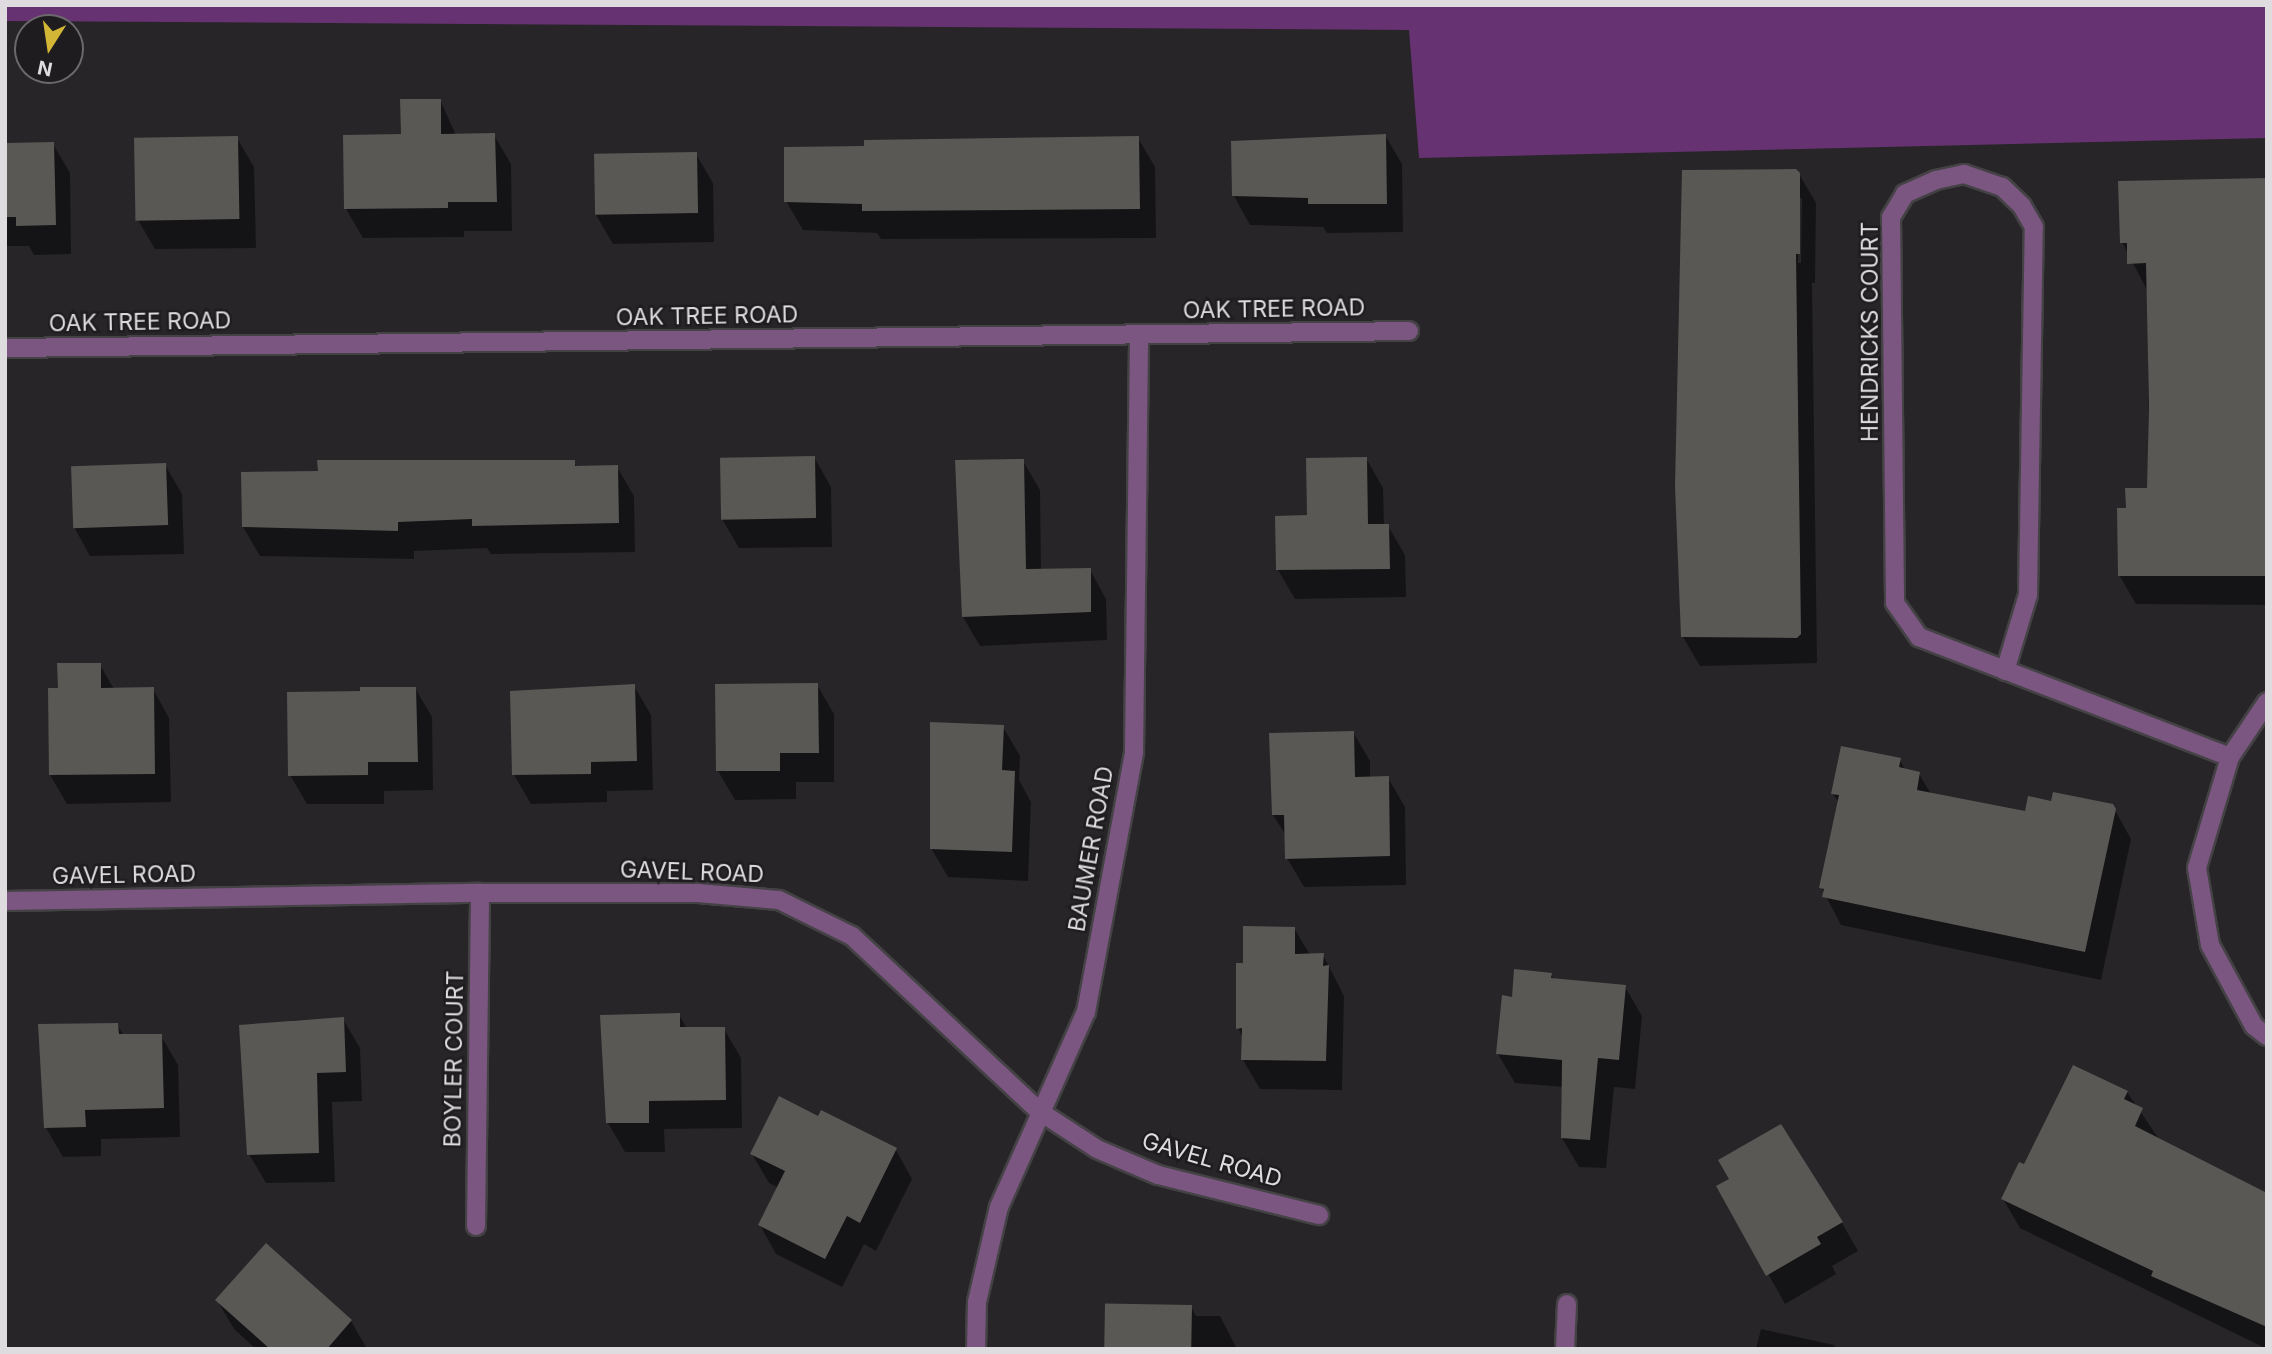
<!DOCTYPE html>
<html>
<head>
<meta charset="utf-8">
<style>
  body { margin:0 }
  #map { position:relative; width:2272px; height:1354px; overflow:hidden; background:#272528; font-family:Inter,sans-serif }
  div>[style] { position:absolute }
  .forest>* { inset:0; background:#673271 }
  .shadow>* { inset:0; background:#0007 }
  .building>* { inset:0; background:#595855; transform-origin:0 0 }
  .roads { filter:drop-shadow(2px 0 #444245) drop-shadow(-2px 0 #444245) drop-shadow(0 2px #444245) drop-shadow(0 -2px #444245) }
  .minor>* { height:18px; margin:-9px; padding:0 9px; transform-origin:9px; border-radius:9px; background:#7b5681 }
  span { translate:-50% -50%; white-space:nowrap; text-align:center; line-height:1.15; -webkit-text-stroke:5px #1e1c1e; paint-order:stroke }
  .street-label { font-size:23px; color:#dedcde }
  .frame { position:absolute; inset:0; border:7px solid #dedcde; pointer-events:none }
  .north { position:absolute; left:14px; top:14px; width:70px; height:70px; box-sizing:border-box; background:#1e1c1e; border:2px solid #6b696b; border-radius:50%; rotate:192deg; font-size:19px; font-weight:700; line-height:28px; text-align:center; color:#dedcde }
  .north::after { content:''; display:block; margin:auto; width:24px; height:32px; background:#d3b635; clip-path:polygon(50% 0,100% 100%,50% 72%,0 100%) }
</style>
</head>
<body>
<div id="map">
  <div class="forest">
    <div style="clip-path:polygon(5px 5px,2267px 5px,2267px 138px,1419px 158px,1409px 30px,5px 21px)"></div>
  </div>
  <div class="shadow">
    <div style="clip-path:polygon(440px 100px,456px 135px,494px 135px,511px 164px,512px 231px,464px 231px,464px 237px,363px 238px,346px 209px,402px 136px)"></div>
    <div style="clip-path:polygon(1385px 135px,1402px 164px,1403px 232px,1327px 233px,1323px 227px,1250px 225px,1234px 196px)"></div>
    <div style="clip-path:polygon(237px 138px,254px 167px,256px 248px,155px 249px,138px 220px)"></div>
    <div style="clip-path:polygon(1138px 138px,1155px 167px,1156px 238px,881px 239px,877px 233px,803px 230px,786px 201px)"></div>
    <div style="clip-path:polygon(53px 144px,70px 173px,71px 254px,34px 255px,29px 246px,5px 246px,5px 145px)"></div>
    <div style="clip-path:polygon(696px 154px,713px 183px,714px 242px,613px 244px,596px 215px)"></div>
    <div style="clip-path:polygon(evenodd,1799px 174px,1816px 203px,1815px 283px,1812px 283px,1817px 663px,1700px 666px,1683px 637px,1799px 174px,1798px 198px,1802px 198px,1801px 263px,1798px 263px,1798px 198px)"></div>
    <div style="clip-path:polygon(2267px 180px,2267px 605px,2136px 604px,2119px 575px,2127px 510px,2149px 490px,2148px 292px,2122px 242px)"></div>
    <div style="clip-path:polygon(814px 457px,831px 487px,832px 547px,739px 548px,722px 519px,721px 459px)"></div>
    <div style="clip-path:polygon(1366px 458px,1383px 488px,1384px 526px,1388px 526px,1405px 555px,1406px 597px,1295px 599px,1278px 570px,1309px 517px)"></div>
    <div style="clip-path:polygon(1023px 461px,1040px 490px,1041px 570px,1090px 570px,1106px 599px,1107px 640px,980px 646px,963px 617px)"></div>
    <div style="clip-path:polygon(574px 462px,577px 468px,617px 467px,634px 496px,635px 552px,491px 554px,487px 548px,414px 551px,414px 559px,260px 556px,243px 527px,319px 473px)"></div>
    <div style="clip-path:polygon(165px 465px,182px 494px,184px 554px,90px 556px,74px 527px)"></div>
    <div style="clip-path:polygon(100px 665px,114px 689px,153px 689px,169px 718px,171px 802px,67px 804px,50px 775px,60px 689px)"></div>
    <div style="clip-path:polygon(817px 685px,834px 714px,834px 782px,796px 782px,796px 799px,735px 800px,718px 771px)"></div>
    <div style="clip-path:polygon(634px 686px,651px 715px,653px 790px,607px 791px,607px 802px,531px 804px,514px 775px)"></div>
    <div style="clip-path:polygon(415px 688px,432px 717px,433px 790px,384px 791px,384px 804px,307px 804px,290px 775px,289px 694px)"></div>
    <div style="clip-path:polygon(1003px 727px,1020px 756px,1019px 780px,1031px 802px,1028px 881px,948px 877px,931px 848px)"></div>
    <div style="clip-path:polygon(1353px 732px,1370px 761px,1370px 779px,1388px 778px,1405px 807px,1406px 885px,1304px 887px,1287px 858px,1287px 837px,1273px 815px)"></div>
    <div style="clip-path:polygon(1899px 759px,1906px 771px,1919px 774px,1931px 794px,2027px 813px,2052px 803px,2112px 805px,2131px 839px,2101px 980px,1841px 925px,1821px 887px,1839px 803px,1833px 794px)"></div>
    <div style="clip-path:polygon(1294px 928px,1310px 955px,1323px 955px,1344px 996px,1342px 1090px,1260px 1089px,1243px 1060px,1243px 1038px,1238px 1028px,1245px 964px)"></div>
    <div style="clip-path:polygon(1551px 974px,1554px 980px,1625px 987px,1642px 1016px,1635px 1089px,1614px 1087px,1606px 1168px,1579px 1167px,1562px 1138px,1564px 1087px,1515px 1083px,1498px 1054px,1514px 999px)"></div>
    <div style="clip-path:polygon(679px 1015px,687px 1029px,724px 1029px,741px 1058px,742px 1128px,664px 1129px,665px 1152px,625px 1152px,608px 1123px)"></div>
    <div style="clip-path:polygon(343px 1019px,360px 1048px,362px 1101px,332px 1102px,335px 1182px,266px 1183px,249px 1154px,293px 1020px)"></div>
    <div style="clip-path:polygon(117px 1024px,124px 1036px,161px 1036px,178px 1065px,180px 1137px,101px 1139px,101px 1156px,63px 1157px,46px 1128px)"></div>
    <div style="clip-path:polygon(2127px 1092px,2159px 1139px,2267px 1195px,2267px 1349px,2020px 1228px,2003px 1199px,2025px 1166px)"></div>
    <div style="clip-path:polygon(819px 1118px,896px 1150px,912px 1179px,876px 1251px,864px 1244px,842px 1287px,776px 1254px,760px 1225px,779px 1188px,769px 1183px,752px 1154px)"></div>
    <div style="clip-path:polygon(1719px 1186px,1842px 1223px,1858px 1251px,1832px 1266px,1836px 1274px,1785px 1304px)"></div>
    <div style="clip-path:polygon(217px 1300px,351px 1321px,367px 1349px,256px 1349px,234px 1329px)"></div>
    <div style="clip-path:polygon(1191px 1307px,1196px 1316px,1220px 1316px,1237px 1349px,1107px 1349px)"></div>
    <div style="clip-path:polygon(1761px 1329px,1834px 1345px,1836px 1349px,1756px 1349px)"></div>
  </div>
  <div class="building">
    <div style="clip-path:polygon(400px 99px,441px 99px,441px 134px,495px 133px,497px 202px,448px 202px,448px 208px,344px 209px,343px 135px,401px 134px)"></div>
    <div style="clip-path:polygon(1386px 134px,1387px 204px,1308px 204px,1308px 198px,1232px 196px,1231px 141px)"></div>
    <div style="left:238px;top:136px;width:83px;height:104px;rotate:89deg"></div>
    <div style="clip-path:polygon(1139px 136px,1140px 209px,862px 211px,862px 204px,784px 202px,784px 147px,864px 146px,864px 140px)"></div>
    <div style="clip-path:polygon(54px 142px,56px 225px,16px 226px,16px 217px,5px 217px,5px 143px)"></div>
    <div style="left:697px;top:152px;width:61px;height:103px;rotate:89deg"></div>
    <div style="clip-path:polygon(1796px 169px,1800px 173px,1800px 254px,1796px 254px,1801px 634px,1797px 638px,1681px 637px,1675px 486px,1682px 170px)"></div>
    <div style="clip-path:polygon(2267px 178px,2267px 576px,2118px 576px,2117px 508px,2126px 508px,2125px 488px,2147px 488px,2149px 406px,2146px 263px,2127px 264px,2127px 243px,2120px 243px,2118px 181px)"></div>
    <div style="left:815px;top:456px;width:62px;height:95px;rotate:89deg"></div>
    <div style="clip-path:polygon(1367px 457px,1368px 524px,1389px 524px,1390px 569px,1276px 570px,1275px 516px,1307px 515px,1306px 458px)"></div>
    <div style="clip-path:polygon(1024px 459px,1026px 569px,1091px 568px,1091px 612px,962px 617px,955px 460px)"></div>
    <div style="clip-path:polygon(317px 460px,575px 460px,575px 466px,618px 465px,619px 523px,472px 526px,472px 519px,398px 522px,398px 531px,242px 527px,241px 472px,318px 471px)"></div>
    <div style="left:166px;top:463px;width:62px;height:95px;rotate:88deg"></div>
    <div style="clip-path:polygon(57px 663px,101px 663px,101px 688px,154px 687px,155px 774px,49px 775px,48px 688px,58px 688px)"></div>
    <div style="clip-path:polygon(818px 683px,819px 753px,780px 753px,780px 771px,716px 771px,715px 684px)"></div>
    <div style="clip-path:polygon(635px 684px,637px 761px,591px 762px,591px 774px,512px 775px,510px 691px)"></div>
    <div style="clip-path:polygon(360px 687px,416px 687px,418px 762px,368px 762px,368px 775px,288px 776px,287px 692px,360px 691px)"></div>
    <div style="clip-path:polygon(930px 722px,1004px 725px,1002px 770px,1015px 771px,1012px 852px,930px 849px)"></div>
    <div style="clip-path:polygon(1354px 731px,1355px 777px,1389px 776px,1390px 856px,1285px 859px,1284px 815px,1272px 815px,1269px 733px)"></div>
    <div style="clip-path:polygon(1841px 746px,1901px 758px,1899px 767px,1920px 772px,1917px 790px,2025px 811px,2028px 796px,2051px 801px,2053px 792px,2113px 804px,2116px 809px,2085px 952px,1822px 897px,1824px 889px,1819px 888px,1839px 795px,1831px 794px)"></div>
    <div style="clip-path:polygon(1243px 926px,1295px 927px,1295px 954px,1324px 953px,1323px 966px,1329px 965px,1326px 1061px,1241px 1060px,1242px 1028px,1236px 1029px,1236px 963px,1243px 963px)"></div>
    <div style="clip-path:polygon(1514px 969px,1552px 973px,1551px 978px,1626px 985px,1619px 1060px,1598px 1058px,1590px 1140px,1561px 1138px,1562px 1060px,1496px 1054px,1502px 995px,1512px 997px)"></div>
    <div style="clip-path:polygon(680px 1013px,680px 1027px,725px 1027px,726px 1100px,649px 1101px,649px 1123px,606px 1123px,600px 1015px)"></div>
    <div style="clip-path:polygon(344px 1017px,346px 1072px,317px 1073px,319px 1153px,247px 1155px,239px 1025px)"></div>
    <div style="clip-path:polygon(118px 1023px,119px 1034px,162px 1034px,164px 1108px,85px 1110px,86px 1127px,44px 1128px,38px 1024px)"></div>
    <div style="clip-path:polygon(2073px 1065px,2128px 1091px,2124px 1099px,2143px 1108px,2135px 1126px,2267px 1193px,2267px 1327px,2151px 1276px,2153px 1271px,2001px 1199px,2019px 1162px,2024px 1164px)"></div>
    <div style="clip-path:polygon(779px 1096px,818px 1116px,821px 1110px,897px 1148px,860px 1223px,847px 1216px,825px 1259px,758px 1225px,785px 1171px,750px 1154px)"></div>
    <div style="clip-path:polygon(1781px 1124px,1843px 1222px,1817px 1237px,1821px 1244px,1766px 1276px,1716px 1186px,1729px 1179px,1718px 1160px)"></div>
    <div style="clip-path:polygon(266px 1243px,352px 1320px,327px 1349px,270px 1349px,215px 1300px)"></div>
    <div style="left:1192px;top:1305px;width:44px;height:87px;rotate:91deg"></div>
  </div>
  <div class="roads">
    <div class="minor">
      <div style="left:5px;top:348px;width:1404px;rotate:-0.69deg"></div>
      <div style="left:2005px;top:671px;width:79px;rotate:-73.2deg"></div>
      <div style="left:2028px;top:595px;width:368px;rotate:-89.1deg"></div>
      <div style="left:2034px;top:227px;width:24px;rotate:-120deg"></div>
      <div style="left:2022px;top:206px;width:28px;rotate:-136deg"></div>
      <div style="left:2002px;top:187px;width:40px;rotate:-161.1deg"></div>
      <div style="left:1964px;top:174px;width:29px;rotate:168deg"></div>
      <div style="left:1936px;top:180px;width:34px;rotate:156deg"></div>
      <div style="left:1905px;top:194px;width:27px;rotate:121deg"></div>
      <div style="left:1891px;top:217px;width:386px;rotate:89.4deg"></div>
      <div style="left:1895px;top:603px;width:42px;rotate:54.8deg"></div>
      <div style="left:1919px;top:637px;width:333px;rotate:21.1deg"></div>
      <div style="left:2267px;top:702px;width:66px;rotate:123.9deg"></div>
      <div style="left:2230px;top:757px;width:116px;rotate:106.6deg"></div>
      <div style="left:2197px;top:868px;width:78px;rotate:80.4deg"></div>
      <div style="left:2210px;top:945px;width:92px;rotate:61.5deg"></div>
      <div style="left:2254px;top:1026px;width:16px;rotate:38deg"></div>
      <div style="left:5px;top:901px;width:475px;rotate:-1deg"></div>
      <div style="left:480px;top:893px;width:218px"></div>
      <div style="left:698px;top:893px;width:81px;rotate:4.9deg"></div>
      <div style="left:779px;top:900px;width:81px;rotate:26.3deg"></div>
      <div style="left:852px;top:936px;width:256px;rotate:43.1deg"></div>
      <div style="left:1039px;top:1111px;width:69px;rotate:33.2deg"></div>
      <div style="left:1097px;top:1149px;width:66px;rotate:23.1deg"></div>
      <div style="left:1158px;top:1175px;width:166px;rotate:14deg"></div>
      <div style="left:476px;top:1226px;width:333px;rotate:-89.3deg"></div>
      <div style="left:976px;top:1349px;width:47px;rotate:-88.8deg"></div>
      <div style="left:977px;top:1302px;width:98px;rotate:-77deg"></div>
      <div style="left:999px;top:1207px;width:214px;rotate:-66deg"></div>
      <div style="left:1086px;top:1012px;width:264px;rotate:-79.5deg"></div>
      <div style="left:1134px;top:752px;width:416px;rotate:-89.3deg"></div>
      <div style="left:1565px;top:1349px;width:45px;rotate:-87.5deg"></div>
    </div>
  </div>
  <div class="street-label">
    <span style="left:1274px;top:309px;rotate:-1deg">OAK TREE ROAD</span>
    <span style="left:707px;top:316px;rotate:-1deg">OAK TREE ROAD</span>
    <span style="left:140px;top:322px;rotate:-1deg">OAK TREE ROAD</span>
    <span style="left:1870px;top:332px;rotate:-90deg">HENDRICKS COURT</span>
    <span style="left:1091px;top:849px;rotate:-80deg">BAUMER ROAD</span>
    <span style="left:692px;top:872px;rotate:2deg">GAVEL ROAD</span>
    <span style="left:124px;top:875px;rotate:-1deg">GAVEL ROAD</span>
    <span style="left:454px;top:1059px;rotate:-89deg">BOYLER COURT</span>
    <span style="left:1212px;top:1160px;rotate:16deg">GAVEL ROAD</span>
  </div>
  <div class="frame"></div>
  <div class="north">N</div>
</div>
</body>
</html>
